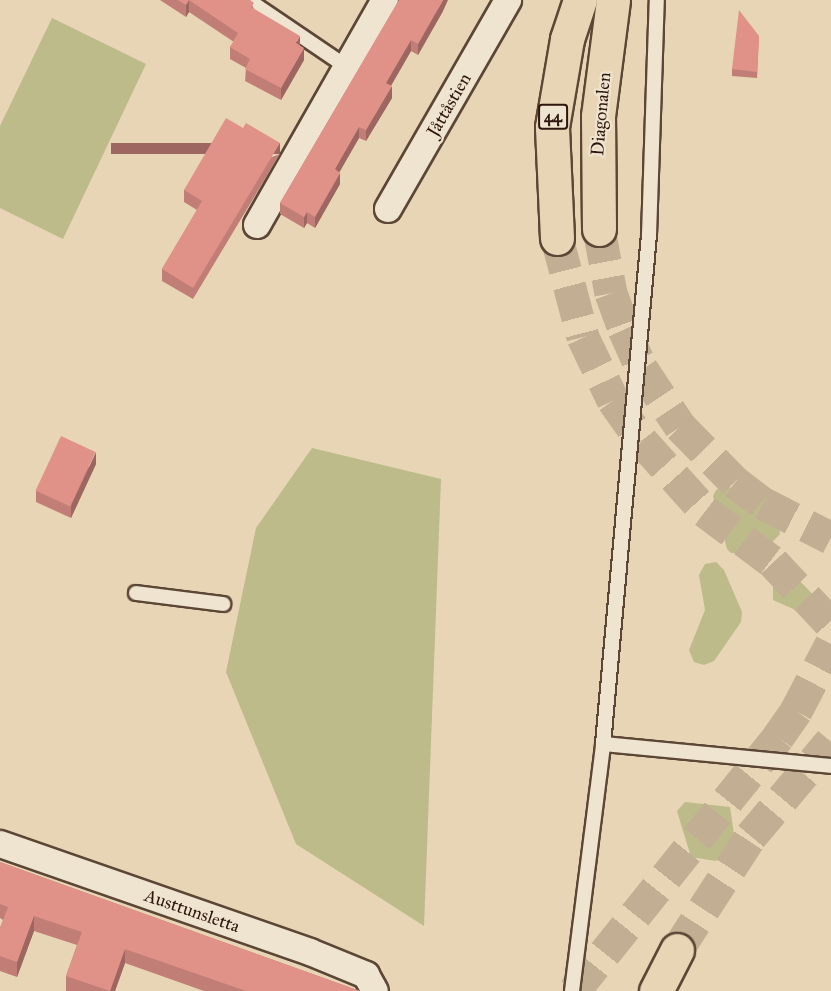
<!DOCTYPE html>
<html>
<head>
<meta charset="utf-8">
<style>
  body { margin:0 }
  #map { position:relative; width:831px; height:991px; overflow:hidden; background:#e7d5b5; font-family:"IM FELL Great Primer",serif }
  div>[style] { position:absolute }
  .green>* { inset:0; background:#bcbb89 }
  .primary-tunnel>* { height:33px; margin-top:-16.5px; transform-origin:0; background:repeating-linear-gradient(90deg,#c2af93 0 33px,transparent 0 49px) }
  .roads { filter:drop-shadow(2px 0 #5c4636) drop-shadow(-2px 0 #5c4636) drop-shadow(0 2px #5c4636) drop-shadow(0 -2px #5c4636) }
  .service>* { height:14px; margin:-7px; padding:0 7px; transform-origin:7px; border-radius:7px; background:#efe4cf }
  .minor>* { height:26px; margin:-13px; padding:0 13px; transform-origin:13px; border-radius:13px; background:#efe4cf }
  .primary>* { height:33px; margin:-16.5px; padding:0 16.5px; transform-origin:16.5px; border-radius:16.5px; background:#e7d5b5 }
  .wall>* { inset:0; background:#c17e76 }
  .shaded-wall>* { inset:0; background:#9d6660; transform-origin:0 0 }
  .building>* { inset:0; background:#e09289; transform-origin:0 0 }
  span { translate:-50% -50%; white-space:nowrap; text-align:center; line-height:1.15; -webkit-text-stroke:4.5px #efe4cf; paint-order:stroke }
  .shield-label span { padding:2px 4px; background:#efe4cf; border:2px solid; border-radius:4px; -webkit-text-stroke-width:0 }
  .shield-label { font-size:16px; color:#2e160c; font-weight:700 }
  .street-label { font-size:18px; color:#2e160c }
</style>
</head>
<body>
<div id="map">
  <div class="green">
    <div style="clip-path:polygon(52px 18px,146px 64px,63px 239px,0 208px,0 126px)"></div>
    <div style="clip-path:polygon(312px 448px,441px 479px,424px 926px,296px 844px,226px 672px,256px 528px)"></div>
    <div style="clip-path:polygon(727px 487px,775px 494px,780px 534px,760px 555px,731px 553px,727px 549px,713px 496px,716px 490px)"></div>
    <div style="clip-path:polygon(716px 562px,724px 570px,742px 612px,741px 622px,714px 661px,704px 665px,694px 662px,689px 650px,705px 610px,699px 575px,705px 564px)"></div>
    <div style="clip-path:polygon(783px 571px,791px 572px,829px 611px,823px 622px,773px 600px,773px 579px)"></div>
    <div style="clip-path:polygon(685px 802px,730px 807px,735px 841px,716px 861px,691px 857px,677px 811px)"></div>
  </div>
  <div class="primary-tunnel">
    <div style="left:599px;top:229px;width:65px;rotate:79.4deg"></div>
    <div style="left:611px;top:293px;width:38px;rotate:70deg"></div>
    <div style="left:624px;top:329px;width:44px;rotate:65.8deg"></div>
    <div style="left:642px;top:369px;width:69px;rotate:56.3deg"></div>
    <div style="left:680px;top:426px;width:78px;rotate:45.5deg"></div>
    <div style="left:735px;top:482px;width:35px;rotate:37deg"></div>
    <div style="left:763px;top:503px;width:76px;rotate:27.2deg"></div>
    <div style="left:557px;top:238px;width:102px;rotate:75.3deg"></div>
    <div style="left:583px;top:337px;width:70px;rotate:64.5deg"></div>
    <div style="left:613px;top:400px;width:50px;rotate:54.7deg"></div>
    <div style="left:642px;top:441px;width:94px;rotate:48deg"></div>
    <div style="left:705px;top:511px;width:85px;rotate:36.9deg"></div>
    <div style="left:773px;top:562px;width:83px;rotate:46.9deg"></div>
    <div style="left:677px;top:950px;width:136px;rotate:-57deg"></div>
    <div style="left:751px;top:836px;width:124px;rotate:-49.9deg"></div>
    <div style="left:574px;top:991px;width:326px;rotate:-51.2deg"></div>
    <div style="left:778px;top:737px;width:32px;rotate:-55deg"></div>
    <div style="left:796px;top:711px;width:76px;rotate:-62.4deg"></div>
  </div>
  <div class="roads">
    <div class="service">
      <div style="left:248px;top:0;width:120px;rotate:34.1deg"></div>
      <div style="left:136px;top:593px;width:88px;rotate:7.2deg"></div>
      <div style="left:603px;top:744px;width:229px;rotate:5.5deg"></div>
      <div style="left:572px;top:991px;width:249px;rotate:-82.8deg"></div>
      <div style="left:603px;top:744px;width:511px;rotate:-84.84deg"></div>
      <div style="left:649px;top:235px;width:235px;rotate:-88.1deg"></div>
    </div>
    <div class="minor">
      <div style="left:388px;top:209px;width:241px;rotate:-60.1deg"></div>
      <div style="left:257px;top:225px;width:259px;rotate:-60.4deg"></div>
      <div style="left:0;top:844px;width:328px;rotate:19.2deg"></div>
      <div style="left:310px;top:952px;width:61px;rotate:22.3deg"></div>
      <div style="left:366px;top:975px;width:18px;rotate:61deg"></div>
    </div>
    <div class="primary">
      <div style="left:599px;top:229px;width:113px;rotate:-90.5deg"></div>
      <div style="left:598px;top:116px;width:117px;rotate:-82.6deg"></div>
      <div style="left:557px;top:238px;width:111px;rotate:-92.6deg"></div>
      <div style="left:552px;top:127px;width:89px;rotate:-80.3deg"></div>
      <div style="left:567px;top:39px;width:41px;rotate:-71.6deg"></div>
      <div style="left:656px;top:991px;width:46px;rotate:-62.9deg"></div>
    </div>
  </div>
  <div class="wall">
    <div style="clip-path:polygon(160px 0,250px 0,254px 9px,300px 46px,304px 60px,281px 100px,245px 81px,246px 68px,230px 59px,230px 47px,234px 42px,189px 12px,186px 17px)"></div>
    <div style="clip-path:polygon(399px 0,443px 11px,418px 55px,411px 51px,391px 86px,392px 98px,366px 141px,359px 138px,339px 172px,340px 184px,315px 228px,307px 223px,304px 228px,280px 214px,280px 203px)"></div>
    <div style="clip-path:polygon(759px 36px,757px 78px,732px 76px,732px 69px)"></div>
    <div style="clip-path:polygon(280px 154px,193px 299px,162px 281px,162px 269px,197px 210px,184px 202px,184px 190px)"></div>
    <div style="clip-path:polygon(96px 464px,71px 518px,36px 502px,36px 490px)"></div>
    <div style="clip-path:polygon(0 862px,360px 991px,204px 991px,125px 963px,115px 991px,66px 991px,66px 976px,77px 945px,34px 931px,17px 977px,0 971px,0 928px,3px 920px,0 918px)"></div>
  </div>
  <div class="shaded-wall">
    <div style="clip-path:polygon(189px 0,189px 12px,186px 17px,186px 5px)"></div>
    <div style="clip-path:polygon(443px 0,448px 0,443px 11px,418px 55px,418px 44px)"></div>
    <div style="clip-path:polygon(300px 36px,300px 48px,296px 43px)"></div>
    <div style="clip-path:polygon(411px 40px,411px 51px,386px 94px,386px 83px)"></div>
    <div style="clip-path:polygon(304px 48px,304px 60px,281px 100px,281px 88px)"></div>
    <div style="clip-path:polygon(392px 86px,392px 98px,366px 141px,366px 130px)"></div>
    <div style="clip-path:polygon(359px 127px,359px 138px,335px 180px,335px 169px)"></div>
    <div style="left:280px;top:143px;width:11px;height:169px;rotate:90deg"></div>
    <div style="clip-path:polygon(340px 173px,340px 184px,315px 228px,315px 217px)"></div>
    <div style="clip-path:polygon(307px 212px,307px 223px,304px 228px,304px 217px)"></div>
    <div style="clip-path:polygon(96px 452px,96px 464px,71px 518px,71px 506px)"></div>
    <div style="clip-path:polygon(34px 916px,34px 931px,17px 977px,17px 962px)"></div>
    <div style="clip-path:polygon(125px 949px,125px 963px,115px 991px,110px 991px)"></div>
  </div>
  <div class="building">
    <div style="clip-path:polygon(178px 0,250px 0,254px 3px,251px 7px,300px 36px,296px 43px,304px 48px,281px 88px,245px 69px,250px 59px,230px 47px,238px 33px,189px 0,186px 5px)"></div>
    <div style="clip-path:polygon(399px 0,443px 0,418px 44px,411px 40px,386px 83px,392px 86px,366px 130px,359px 127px,335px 169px,340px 173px,315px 217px,307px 212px,304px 217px,280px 203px)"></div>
    <div style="clip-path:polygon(739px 10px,759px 36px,757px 72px,732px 69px)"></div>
    <div style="clip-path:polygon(226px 118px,243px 128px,246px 123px,280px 143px,193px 288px,162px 269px,202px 201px,184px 190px)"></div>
    <div style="left:61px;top:436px;width:38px;height:60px;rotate:25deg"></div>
    <div style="clip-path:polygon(0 862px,360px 991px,246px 991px,125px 949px,110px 991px,66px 976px,82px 932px,34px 916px,17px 962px,0 956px,0 928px,8px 907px,0 904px)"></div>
  </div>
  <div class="shield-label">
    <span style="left:553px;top:117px">44</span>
  </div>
  <div class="street-label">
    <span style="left:449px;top:105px;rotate:-60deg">Jåttåstien</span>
    <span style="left:601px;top:114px;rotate:-85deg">Diagonalen</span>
    <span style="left:192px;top:911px;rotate:19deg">Austtunsletta</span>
  </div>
</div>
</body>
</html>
